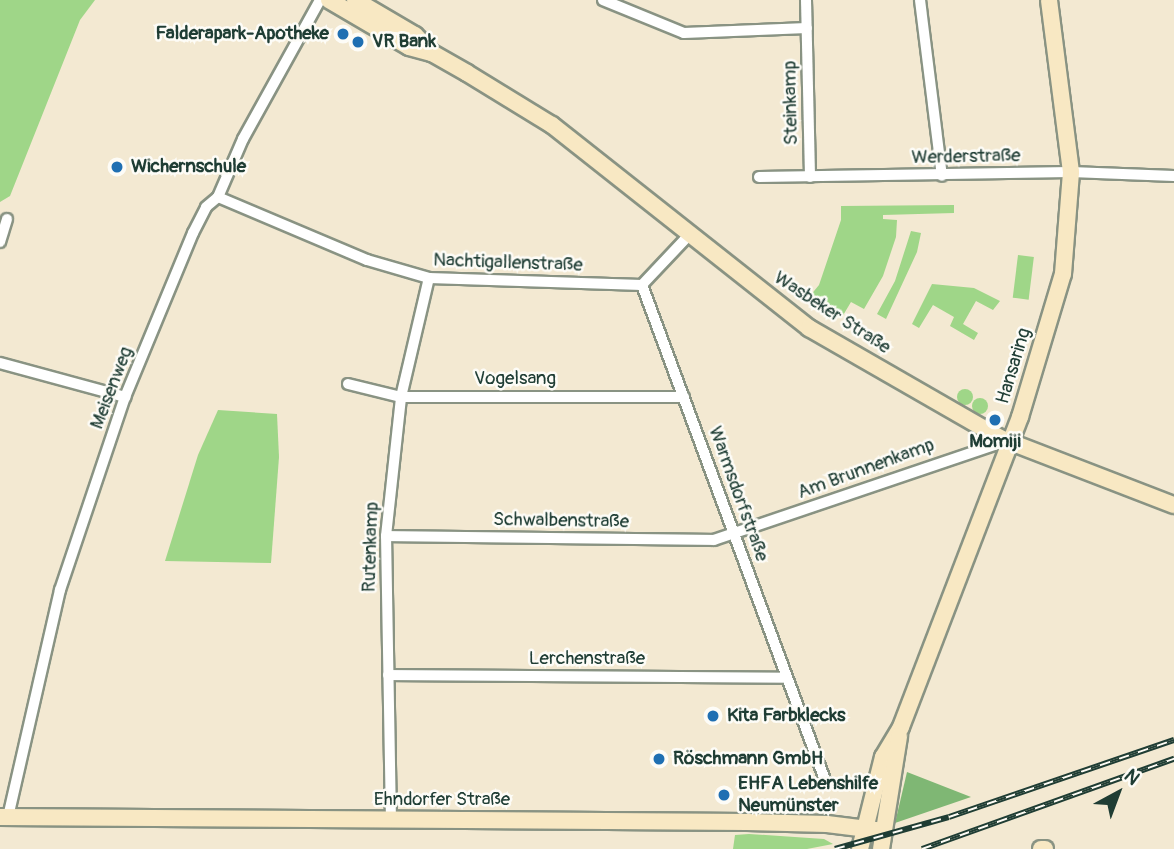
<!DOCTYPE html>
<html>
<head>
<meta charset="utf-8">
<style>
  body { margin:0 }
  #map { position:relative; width:1174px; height:849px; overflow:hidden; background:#f3e9d2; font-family:Pangolin,sans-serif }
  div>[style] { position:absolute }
  .green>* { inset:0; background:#9fd688; transform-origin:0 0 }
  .round { border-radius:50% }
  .forest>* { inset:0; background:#7fb774 }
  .roads { filter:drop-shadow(2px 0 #899383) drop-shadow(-2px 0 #899383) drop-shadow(0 2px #899383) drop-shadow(0 -2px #899383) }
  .street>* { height:10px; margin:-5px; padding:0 5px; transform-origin:5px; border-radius:5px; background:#fff }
  .secondary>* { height:16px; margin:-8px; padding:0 8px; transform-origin:8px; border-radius:8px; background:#f8e8c3 }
  .rail>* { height:6px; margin-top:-3px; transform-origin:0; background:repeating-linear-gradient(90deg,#fdfcf7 0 10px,#1f3d34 0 20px); box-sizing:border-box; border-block:2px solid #1f3d34 }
  .dots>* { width:19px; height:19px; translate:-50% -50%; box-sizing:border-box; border:4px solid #fdfcf7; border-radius:50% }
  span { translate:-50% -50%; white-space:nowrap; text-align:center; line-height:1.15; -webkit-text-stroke:5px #fdfcf7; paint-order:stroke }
  .poi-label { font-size:19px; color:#1f3d34; font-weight:700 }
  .right { translate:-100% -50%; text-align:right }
  .left { translate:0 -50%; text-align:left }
  .street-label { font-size:19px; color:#1f3d34 }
  .north { position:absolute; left:1083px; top:758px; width:70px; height:70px; -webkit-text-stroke:5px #fdfcf7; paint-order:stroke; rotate:41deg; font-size:19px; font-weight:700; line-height:28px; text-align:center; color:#1f3d34 }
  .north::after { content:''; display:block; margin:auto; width:24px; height:32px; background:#1f3d34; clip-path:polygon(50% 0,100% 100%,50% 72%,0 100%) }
</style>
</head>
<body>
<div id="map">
  <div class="green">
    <div style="clip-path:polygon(0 0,95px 0,80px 20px,10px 196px,0 202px)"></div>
    <div style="clip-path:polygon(954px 205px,954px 213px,883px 215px,883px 219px,897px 220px,896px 237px,883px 276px,864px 309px,851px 302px,842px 317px,809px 297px,819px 285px,841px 220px,841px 206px)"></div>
    <div style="clip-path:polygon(911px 231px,921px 233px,917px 252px,886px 319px,877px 314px,895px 281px)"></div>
    <div style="left:1018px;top:255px;width:16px;height:43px;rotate:7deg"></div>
    <div style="clip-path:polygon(932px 284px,974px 288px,1000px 301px,993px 310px,976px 301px,963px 324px,978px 333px,974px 340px,950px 326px,954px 317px,933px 305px,919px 328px,912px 324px)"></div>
    <div class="round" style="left:957px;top:389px;width:16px;height:16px"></div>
    <div class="round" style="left:972px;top:398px;width:16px;height:16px"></div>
    <div style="clip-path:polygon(218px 410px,277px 414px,279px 457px,271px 563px,165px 561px,198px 455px)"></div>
    <div style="clip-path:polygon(749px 834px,824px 839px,833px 844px,807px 849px,733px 849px,735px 835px)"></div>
  </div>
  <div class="forest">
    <div style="clip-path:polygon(907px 772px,971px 797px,895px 823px)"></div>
  </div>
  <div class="roads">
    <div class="street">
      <div style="left:603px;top:0;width:87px;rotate:22.2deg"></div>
      <div style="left:684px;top:33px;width:123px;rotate:-2.3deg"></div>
      <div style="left:806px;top:0;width:177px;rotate:88.7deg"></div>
      <div style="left:920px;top:0;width:177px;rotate:82.9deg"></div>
      <div style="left:759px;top:177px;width:312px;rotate:-0.9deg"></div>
      <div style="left:1071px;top:172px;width:103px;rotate:2.2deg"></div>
      <div style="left:218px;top:197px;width:162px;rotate:22.9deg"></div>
      <div style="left:367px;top:260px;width:65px;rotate:16.2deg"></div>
      <div style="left:429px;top:278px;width:213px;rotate:1.9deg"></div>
      <div style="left:690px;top:234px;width:70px;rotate:133.3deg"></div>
      <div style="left:642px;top:285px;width:528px;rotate:69.71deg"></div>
      <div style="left:0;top:242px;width:24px;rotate:-73deg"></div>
      <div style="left:0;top:363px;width:130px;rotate:15.2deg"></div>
      <div style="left:348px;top:384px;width:55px;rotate:13.8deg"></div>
      <div style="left:401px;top:397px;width:283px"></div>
      <div style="left:386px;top:536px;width:328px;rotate:0.7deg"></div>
      <div style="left:714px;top:540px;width:305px;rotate:-18.7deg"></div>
      <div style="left:388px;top:675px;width:398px;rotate:0.4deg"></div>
      <div style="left:8px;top:817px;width:233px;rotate:-77.1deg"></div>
      <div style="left:60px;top:590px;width:204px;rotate:-71.4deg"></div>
      <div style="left:125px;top:397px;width:178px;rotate:-67.5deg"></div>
      <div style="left:193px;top:233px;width:29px;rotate:-63deg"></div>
      <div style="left:206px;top:207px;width:16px;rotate:-40deg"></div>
      <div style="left:218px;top:197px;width:63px;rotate:-66.7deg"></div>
      <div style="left:243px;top:139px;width:159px;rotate:-61deg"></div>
      <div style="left:391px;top:821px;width:285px;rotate:-91deg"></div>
      <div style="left:386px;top:536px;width:140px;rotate:-83.8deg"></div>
      <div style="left:401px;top:397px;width:122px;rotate:-76.8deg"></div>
    </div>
    <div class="secondary">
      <div style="left:329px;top:0;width:93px;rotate:30.4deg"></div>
      <div style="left:409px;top:47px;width:24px;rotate:15deg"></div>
      <div style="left:432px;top:53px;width:40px;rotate:29.7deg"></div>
      <div style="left:467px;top:73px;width:100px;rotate:31.5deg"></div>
      <div style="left:552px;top:125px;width:328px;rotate:38.3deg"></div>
      <div style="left:809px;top:328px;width:220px;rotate:29.9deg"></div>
      <div style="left:1000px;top:438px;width:186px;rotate:21.1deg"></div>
      <div style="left:355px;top:0;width:69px;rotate:30.3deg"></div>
      <div style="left:415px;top:35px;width:25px;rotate:47deg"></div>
      <div style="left:0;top:817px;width:747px;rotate:0.38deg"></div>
      <div style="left:747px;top:822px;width:80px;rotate:1.4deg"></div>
      <div style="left:827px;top:824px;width:57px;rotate:7deg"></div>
      <div style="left:860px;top:849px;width:95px;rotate:-76deg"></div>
      <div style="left:883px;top:757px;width:35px;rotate:-59deg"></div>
      <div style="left:901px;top:727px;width:332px;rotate:-69deg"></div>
      <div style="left:1020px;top:417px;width:149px;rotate:-73.3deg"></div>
      <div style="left:1063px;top:274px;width:102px;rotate:-85.5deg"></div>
      <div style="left:1071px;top:172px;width:173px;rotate:-97.3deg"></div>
      <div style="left:881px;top:849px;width:114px;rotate:-80.9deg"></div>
      <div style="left:1041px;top:849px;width:4px"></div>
    </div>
  </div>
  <div class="rail">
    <div style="left:835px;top:849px;width:118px;rotate:-15.7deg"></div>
    <div style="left:949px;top:817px;width:238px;rotate:-18.9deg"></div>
    <div style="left:922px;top:849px;width:268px;rotate:-19.7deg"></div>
  </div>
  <div class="dots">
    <div style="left:343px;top:34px;background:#1f6fb2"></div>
    <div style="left:358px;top:42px;background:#1f6fb2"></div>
    <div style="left:117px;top:167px;background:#1f6fb2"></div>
    <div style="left:995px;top:420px;background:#1f6fb2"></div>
    <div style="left:713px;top:716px;background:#1f6fb2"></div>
    <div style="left:659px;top:759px;background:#1f6fb2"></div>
    <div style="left:724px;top:795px;background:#1f6fb2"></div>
  </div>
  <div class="poi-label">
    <span class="right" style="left:329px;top:34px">Falderapark-Apotheke</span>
    <span class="left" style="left:372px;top:42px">VR Bank</span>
    <span class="left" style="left:131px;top:167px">Wichernschule</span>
    <span style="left:995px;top:442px">Momiji</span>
    <span class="left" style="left:727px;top:716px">Kita Farbklecks</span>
    <span class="left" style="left:673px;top:759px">Röschmann GmbH</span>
    <span class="left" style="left:738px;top:795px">EHFA Lebenshilfe<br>Neumünster</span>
  </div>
  <div class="street-label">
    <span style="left:791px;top:103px;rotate:-91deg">Steinkamp</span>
    <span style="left:966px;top:157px;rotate:-1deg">Werderstraße</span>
    <span style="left:508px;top:263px;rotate:2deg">Nachtigallenstraße</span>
    <span style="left:832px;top:313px;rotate:33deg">Wasbeker Straße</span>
    <span style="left:1014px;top:366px;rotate:-73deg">Hansaring</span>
    <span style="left:515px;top:379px">Vogelsang</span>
    <span style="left:112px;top:388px;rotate:-69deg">Meisenweg</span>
    <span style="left:866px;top:469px;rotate:-20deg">Am Brunnenkamp</span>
    <span style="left:738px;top:494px;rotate:70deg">Warmsdorfstraße</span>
    <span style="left:561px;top:521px;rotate:1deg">Schwalbenstraße</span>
    <span style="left:371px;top:547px;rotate:-88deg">Rutenkamp</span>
    <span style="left:587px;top:659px">Lerchenstraße</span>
    <span style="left:442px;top:800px">Ehndorfer Straße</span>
  </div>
  <div class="north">N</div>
</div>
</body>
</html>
